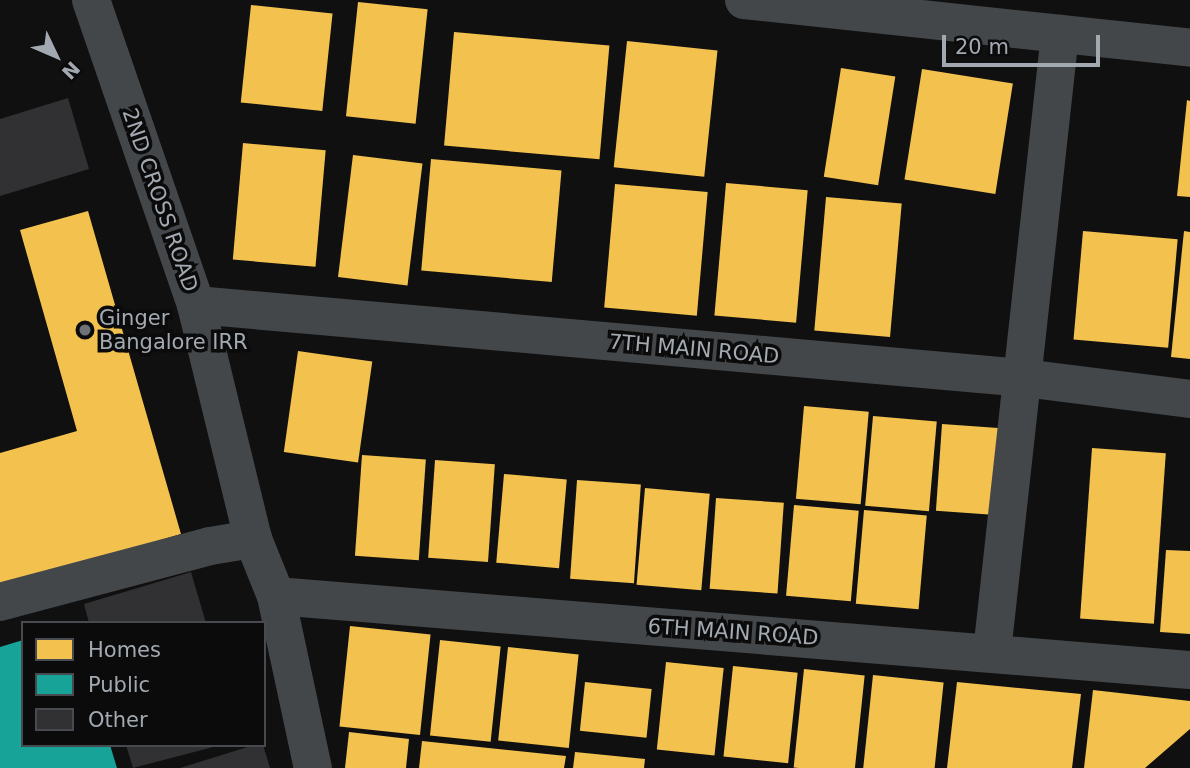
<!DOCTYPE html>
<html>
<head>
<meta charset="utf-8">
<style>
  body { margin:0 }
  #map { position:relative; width:1190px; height:768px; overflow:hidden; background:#101011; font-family:"DejaVu Sans",sans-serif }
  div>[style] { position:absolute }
  .homes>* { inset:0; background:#f2c14e; transform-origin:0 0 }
  .public>* { inset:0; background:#17a398 }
  .building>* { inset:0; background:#313133 }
  .minor>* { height:38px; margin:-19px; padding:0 19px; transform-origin:19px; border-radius:19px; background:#444749 }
  .dots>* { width:19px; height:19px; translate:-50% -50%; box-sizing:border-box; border:4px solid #0b0b0c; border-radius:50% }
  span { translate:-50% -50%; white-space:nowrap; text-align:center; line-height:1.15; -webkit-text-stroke:7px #0b0b0c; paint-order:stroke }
  .street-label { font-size:21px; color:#a2a9b0 }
  .poi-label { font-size:21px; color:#a2a9b0 }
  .left { translate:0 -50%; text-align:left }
  .legend { position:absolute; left:21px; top:621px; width:245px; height:126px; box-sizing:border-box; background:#0b0b0c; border:2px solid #474a4e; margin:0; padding:9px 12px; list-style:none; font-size:21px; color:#a2a9b0 }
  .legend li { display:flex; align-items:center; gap:14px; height:35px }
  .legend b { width:35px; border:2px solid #474a4e }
  .north { position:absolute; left:21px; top:21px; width:70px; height:70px; -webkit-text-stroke:5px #0b0b0c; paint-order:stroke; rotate:134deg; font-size:19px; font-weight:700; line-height:28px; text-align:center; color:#a2a9b0 }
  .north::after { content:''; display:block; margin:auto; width:24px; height:32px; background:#a2a9b0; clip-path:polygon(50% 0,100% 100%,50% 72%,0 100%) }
  .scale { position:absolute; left:942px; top:35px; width:158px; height:32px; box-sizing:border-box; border:4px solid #a2a9b0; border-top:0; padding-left:9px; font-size:21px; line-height:24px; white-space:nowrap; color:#a2a9b0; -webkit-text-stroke:5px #0b0b0c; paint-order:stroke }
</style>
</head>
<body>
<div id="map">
  <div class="homes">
    <div style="left:358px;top:2px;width:70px;height:115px;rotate:6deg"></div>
    <div style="left:251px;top:5px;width:82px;height:98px;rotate:6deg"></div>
    <div style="left:454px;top:32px;width:156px;height:114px;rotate:5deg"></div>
    <div style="left:627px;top:41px;width:91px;height:127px;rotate:6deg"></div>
    <div style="left:841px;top:68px;width:55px;height:110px;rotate:9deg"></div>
    <div style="left:922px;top:69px;width:92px;height:112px;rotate:9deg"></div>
    <div style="clip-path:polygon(1187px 100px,1190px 101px,1190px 197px,1177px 196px)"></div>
    <div style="left:243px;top:143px;width:83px;height:117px;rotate:5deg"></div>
    <div style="left:353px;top:155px;width:70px;height:123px;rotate:7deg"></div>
    <div style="left:431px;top:159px;width:131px;height:112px;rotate:5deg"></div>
    <div style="left:726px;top:183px;width:82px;height:133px;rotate:5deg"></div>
    <div style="left:615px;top:184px;width:93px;height:124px;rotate:5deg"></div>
    <div style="left:826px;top:197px;width:76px;height:134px;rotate:5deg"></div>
    <div style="clip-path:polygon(88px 211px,181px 534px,0 587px,0 453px,77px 431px,20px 230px)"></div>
    <div style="left:1083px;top:231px;width:95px;height:109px;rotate:5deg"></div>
    <div style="clip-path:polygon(1184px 231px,1190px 232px,1190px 359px,1171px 357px)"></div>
    <div style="left:298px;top:351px;width:75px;height:102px;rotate:8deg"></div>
    <div style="left:804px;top:406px;width:65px;height:93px;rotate:5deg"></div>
    <div style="left:873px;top:416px;width:64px;height:90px;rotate:5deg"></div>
    <div style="left:942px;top:424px;width:60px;height:87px;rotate:4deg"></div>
    <div style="left:1092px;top:448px;width:74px;height:171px;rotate:4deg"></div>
    <div style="left:362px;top:455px;width:64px;height:101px;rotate:4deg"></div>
    <div style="left:435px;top:460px;width:60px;height:98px;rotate:4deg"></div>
    <div style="left:504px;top:474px;width:63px;height:89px;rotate:5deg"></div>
    <div style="left:577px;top:480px;width:64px;height:99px;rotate:4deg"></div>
    <div style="left:645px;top:488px;width:65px;height:97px;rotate:5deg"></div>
    <div style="left:716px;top:498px;width:68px;height:91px;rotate:4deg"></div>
    <div style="left:794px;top:505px;width:65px;height:91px;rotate:5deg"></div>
    <div style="left:864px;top:510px;width:63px;height:94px;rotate:5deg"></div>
    <div style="clip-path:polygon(1166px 550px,1190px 551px,1190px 634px,1160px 632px)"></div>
    <div style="left:350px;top:626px;width:81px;height:101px;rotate:6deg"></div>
    <div style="left:440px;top:640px;width:61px;height:96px;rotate:6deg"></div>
    <div style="left:508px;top:647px;width:71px;height:94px;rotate:6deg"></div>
    <div style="left:666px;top:662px;width:58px;height:88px;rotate:6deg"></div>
    <div style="left:733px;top:666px;width:65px;height:91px;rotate:6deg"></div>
    <div style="left:804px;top:669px;width:61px;height:99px;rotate:6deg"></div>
    <div style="left:873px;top:675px;width:71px;height:94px;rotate:6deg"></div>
    <div style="left:585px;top:682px;width:67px;height:49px;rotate:6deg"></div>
    <div style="clip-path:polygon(957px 682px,1081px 694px,1072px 768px,947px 768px)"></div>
    <div style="clip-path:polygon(1093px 690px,1190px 701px,1190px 729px,1145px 768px,1084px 768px)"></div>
    <div style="clip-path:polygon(349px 732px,409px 739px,406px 768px,345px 768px)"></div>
    <div style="clip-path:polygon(422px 741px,566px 756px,564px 768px,419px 768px)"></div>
    <div style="clip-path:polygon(575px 752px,645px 759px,644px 768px,573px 768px)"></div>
  </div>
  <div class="public">
    <div style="clip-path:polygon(23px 640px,23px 745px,110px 745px,117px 768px,0 768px,0 647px)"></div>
  </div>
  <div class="building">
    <div style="clip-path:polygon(68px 98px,89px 169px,0 196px,0 119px)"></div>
    <div style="clip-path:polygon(191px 572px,206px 623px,89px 623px,84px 604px)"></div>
    <div style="clip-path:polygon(126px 745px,217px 745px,217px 746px,133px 768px)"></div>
    <div style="clip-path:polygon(254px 745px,263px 745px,270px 768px,180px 768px)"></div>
  </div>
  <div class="minor">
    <div style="left:91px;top:0;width:323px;rotate:71deg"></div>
    <div style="left:196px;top:305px;width:241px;rotate:76.3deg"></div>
    <div style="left:253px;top:539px;width:61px;rotate:68deg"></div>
    <div style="left:276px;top:596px;width:176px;rotate:77.9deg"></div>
    <div style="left:744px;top:0;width:449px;rotate:6.1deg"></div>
    <div style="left:196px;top:305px;width:831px;rotate:5.04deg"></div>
    <div style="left:1024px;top:378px;width:167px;rotate:7.2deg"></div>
    <div style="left:276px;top:596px;width:917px;rotate:4.63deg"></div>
    <div style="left:0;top:602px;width:217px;rotate:-14.9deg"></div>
    <div style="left:210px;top:546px;width:44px;rotate:-9.2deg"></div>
    <div style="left:992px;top:652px;width:622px;rotate:-83.72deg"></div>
  </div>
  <div class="dots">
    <div style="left:85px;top:330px;background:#6f7378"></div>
  </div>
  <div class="street-label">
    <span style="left:160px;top:200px;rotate:71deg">2ND CROSS ROAD</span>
    <span style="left:694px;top:349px;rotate:5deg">7TH MAIN ROAD</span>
    <span style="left:733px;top:632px;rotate:4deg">6TH MAIN ROAD</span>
  </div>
  <div class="poi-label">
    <span class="left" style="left:99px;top:330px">Ginger<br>Bangalore IRR</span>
  </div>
  <ul class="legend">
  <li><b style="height:19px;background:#f2c14e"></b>Homes</li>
  <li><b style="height:19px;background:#17a398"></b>Public</li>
  <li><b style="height:19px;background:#313133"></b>Other</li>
  </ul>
  <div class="north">N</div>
  <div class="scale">20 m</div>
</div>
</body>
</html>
